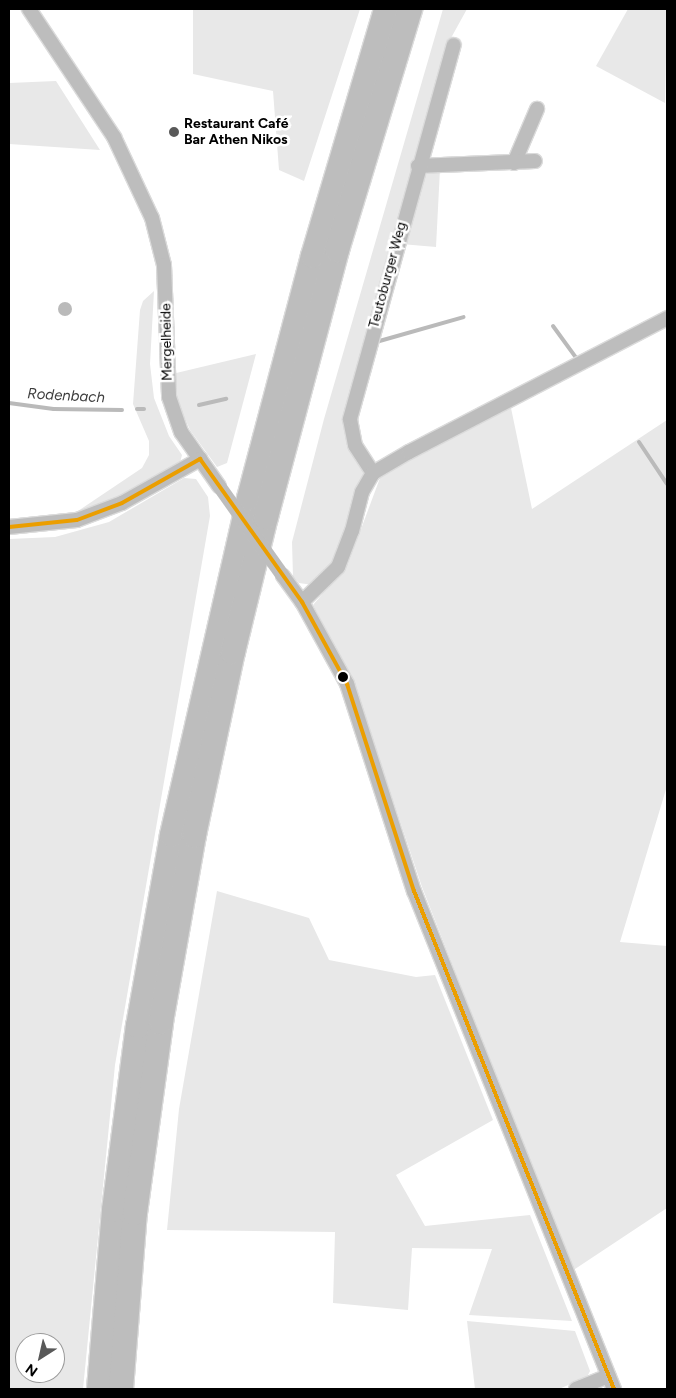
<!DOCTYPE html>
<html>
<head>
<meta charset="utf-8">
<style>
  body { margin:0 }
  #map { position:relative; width:676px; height:1398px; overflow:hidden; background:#fff; font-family:Figtree,sans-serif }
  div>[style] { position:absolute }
  .green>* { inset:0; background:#e8e8e8 }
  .water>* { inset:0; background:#bababa }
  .round { border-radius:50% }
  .stream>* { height:4px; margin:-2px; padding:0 2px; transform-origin:2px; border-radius:2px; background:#bababa }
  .roads { filter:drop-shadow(1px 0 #dbdbdb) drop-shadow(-1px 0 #dbdbdb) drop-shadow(0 1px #dbdbdb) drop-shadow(0 -1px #dbdbdb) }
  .street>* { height:14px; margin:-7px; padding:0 7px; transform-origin:7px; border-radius:7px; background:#bdbdbd }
  .highway>* { height:24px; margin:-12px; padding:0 12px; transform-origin:12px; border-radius:12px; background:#bdbdbd }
  .street-bridge>* { height:14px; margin:-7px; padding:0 7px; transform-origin:7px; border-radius:7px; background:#bdbdbd }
  .bus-1>* { height:4px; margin:-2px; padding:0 2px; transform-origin:2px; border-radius:2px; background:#eb9e00 }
  .dots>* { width:14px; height:14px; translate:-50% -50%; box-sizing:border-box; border:2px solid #fff; border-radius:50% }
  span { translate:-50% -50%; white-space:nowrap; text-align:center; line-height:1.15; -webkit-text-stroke:5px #fff; paint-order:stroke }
  .poi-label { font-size:14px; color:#000; font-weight:700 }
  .left { translate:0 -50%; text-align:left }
  .street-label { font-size:14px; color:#000 }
  .water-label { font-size:15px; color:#3e3e3e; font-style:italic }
  .frame { position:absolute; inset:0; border:10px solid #000; pointer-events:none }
  .north { position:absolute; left:15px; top:1333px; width:50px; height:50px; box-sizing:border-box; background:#fff; border:1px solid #999; border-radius:50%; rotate:215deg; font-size:14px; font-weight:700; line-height:20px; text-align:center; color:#000 }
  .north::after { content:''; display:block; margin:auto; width:18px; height:22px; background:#595959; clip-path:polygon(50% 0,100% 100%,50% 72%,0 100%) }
</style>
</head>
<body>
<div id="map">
  <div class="green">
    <div style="clip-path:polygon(193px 9px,360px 9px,304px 181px,279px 170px,273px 91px,193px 74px)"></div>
    <div style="clip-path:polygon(443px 9px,467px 9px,451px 38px,346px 410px,364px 476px,340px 553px,328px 571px,313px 585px,299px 583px,293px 577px,292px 542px,324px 419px)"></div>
    <div style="clip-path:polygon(628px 9px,667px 9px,665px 103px,596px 66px)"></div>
    <div style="clip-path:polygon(56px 81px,100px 150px,9px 144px,9px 83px)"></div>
    <div style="clip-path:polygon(440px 169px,436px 247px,401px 244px,424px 170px)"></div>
    <div style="clip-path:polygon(154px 291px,150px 364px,154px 398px,169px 436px,182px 455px,179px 466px,121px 499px,77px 516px,39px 521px,78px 511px,142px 468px,149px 455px,149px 441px,133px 404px,140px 310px,143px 301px)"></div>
    <div style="clip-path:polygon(256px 354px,227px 463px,217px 467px,190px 430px,178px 403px,172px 374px)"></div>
    <div style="clip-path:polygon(511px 408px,532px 509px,667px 420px,667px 786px,620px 942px,667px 946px,667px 1208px,572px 1271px,422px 887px,353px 680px,313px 605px,348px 564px,380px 478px,446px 439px)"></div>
    <div style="clip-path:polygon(evenodd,184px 478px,196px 479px,208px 497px,210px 516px,115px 1065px,83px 1389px,9px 1389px,9px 539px,55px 537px,109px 522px,184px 478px,25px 1343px,55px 1343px,55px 1373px,25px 1373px,25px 1343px)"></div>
    <div style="clip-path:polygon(217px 891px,309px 918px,329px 960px,416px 977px,435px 975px,493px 1120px,396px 1175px,425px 1226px,530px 1215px,572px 1321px,469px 1315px,492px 1249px,412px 1248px,408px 1310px,333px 1303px,335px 1232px,167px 1230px,179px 1109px)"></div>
    <div style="clip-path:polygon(467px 1321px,575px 1331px,590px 1371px,587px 1377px,559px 1389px,475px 1389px)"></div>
  </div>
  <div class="water">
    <div class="round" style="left:58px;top:302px;width:14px;height:14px"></div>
  </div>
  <div class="stream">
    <div style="left:553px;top:326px;width:41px;rotate:54deg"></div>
    <div style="left:376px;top:342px;width:91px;rotate:-15.9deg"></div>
    <div style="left:9px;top:403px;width:45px;rotate:7.6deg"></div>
    <div style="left:54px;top:409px;width:68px;rotate:0.8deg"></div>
    <div style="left:199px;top:405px;width:28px;rotate:-13deg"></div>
    <div style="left:137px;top:409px;width:7px"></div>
    <div style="left:639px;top:442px;width:50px;rotate:56.3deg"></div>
  </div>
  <div class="roads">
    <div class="street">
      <div style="left:29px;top:9px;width:154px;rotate:56.4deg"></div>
      <div style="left:114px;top:137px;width:89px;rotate:64.9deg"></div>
      <div style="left:152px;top:218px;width:49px;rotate:75.7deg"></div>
      <div style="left:164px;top:265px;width:132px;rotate:87.8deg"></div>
      <div style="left:169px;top:397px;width:37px;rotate:71deg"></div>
      <div style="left:181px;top:432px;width:66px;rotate:54.9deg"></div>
      <div style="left:514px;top:163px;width:59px;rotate:-66.9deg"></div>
      <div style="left:418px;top:166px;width:117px;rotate:-2.4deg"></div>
      <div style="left:373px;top:473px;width:33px;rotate:-123deg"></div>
      <div style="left:355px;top:445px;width:26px;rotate:-101deg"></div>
      <div style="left:350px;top:419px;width:388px;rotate:-74.5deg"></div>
      <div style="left:9px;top:527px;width:68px;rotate:-5.9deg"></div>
      <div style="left:77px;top:520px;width:48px;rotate:-20.7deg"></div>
      <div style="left:122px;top:503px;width:90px;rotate:-29.4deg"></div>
      <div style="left:283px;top:576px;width:32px;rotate:54deg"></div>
      <div style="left:302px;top:602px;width:94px;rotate:61.2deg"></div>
      <div style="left:347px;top:684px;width:218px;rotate:72.1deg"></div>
      <div style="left:414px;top:891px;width:537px;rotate:68.12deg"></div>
      <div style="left:302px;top:602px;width:50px;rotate:-44.2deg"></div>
      <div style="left:338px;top:567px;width:39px;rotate:-69deg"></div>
      <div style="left:352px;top:531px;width:40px;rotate:-75.6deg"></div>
      <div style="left:362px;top:492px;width:22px;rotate:-60deg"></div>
      <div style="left:373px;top:473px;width:42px;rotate:-30.3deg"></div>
      <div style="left:409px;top:452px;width:291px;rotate:-27.4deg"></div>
      <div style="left:576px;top:1389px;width:35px;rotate:-22deg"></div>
    </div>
    <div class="highway">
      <div style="left:99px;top:1389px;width:180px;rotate:-85.2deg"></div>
      <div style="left:114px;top:1210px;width:186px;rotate:-82.6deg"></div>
      <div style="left:138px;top:1026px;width:194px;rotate:-79.9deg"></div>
      <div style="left:172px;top:835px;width:346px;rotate:-77.1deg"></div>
      <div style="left:249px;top:498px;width:250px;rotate:-75.2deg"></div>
      <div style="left:313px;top:256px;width:258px;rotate:-73.5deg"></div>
      <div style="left:121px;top:1389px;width:177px;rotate:-85.5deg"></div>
      <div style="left:135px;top:1213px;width:193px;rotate:-82.2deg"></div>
      <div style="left:161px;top:1022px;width:190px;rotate:-80deg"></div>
      <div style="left:194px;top:835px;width:187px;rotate:-78deg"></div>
      <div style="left:233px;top:652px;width:139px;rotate:-76.3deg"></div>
      <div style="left:266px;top:517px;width:276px;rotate:-75.1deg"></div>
      <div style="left:337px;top:250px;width:252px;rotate:-73.1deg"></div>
    </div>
  </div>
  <div class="street-bridge">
    <div style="left:219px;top:486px;width:110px;rotate:54.6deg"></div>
  </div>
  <div class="bus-1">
    <div style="left:9px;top:527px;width:68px;rotate:-5.9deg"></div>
    <div style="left:77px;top:520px;width:48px;rotate:-20.7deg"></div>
    <div style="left:122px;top:503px;width:90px;rotate:-29.4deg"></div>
    <div style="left:200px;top:459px;width:176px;rotate:54.5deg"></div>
    <div style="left:302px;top:602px;width:94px;rotate:61.2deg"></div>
    <div style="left:347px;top:684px;width:218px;rotate:72.1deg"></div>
    <div style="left:414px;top:891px;width:537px;rotate:68.12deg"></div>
  </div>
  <div class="dots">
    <div style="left:174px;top:132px;background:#595959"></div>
    <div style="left:343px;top:677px;background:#000"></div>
  </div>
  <div class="poi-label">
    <span class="left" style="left:184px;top:132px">Restaurant Café<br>Bar Athen Nikos</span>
  </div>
  <div class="street-label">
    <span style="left:388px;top:275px;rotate:-75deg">Teutoburger Weg</span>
    <span style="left:167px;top:342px;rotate:-91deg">Mergelheide</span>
  </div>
  <div class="water-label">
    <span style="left:66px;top:396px;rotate:3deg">Rodenbach</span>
  </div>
  <div class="frame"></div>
  <div class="north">N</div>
</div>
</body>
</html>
